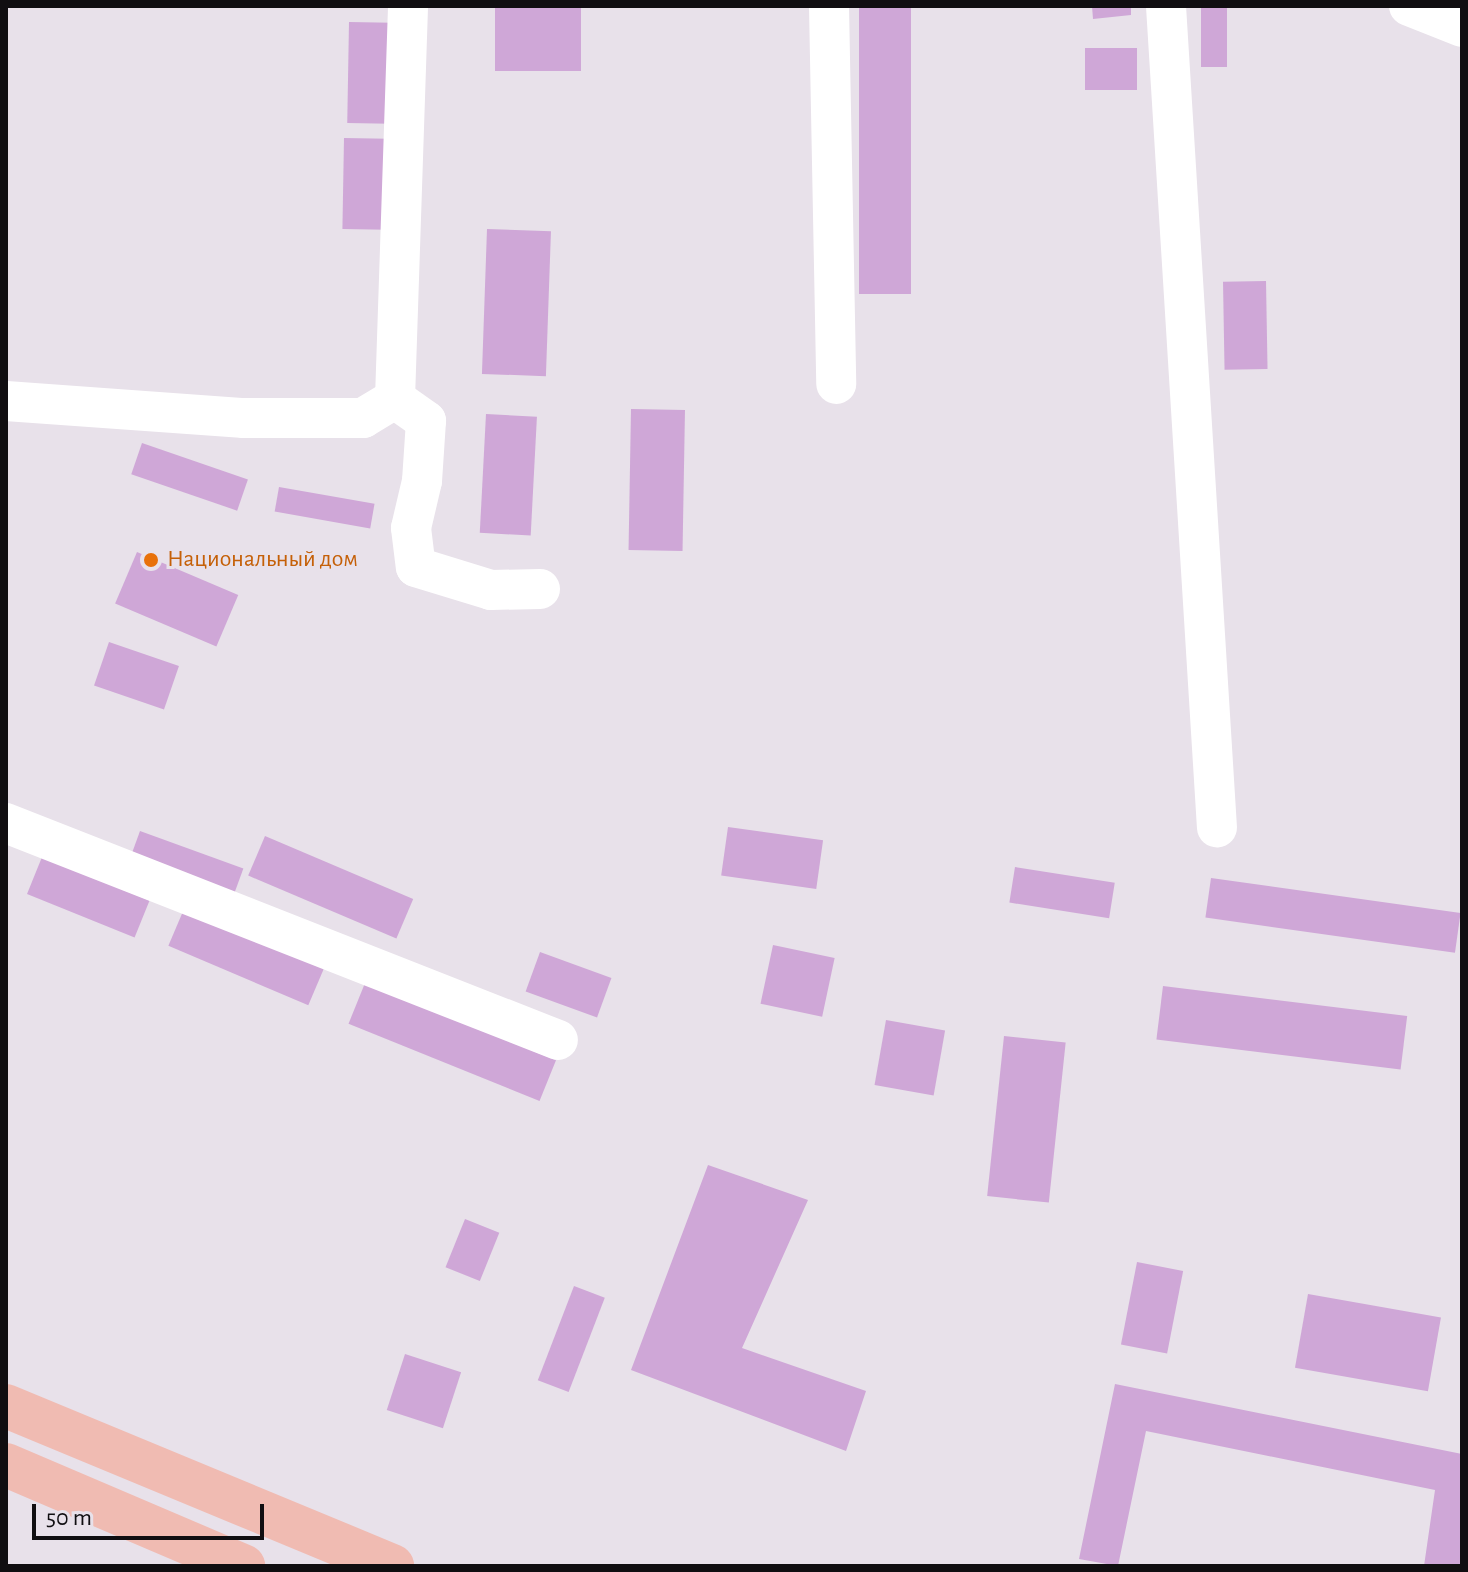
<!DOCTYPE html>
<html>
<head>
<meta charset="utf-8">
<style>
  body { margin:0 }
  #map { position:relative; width:1468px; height:1572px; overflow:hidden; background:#e8e1ea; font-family:"Alegreya Sans",sans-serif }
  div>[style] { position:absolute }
  .building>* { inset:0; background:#cfa7d7; transform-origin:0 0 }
  .minor>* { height:40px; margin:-20px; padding:0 20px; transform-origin:20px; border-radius:20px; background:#fff }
  .major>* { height:44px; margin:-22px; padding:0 22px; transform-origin:22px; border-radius:22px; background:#f0bbb2 }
  .dots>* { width:22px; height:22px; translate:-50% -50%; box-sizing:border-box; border:4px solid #e8e1ea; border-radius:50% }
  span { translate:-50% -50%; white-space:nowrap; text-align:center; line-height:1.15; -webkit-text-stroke:6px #e8e1ea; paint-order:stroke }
  .food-label { font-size:24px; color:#c56008 }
  .left { translate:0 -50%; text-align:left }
  .frame { position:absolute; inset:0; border:8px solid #100e11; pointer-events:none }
  .scale { position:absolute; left:32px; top:1504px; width:232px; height:36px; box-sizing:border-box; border:4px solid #100e11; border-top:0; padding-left:10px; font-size:24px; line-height:28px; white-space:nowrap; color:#100e11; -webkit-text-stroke:6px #e8e1ea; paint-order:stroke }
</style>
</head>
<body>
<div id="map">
  <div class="building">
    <div style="left:495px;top:6px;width:86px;height:65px"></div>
    <div style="left:859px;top:6px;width:52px;height:288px"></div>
    <div style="clip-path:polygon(1092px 6px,1131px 6px,1131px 15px,1093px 19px)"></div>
    <div style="left:1201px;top:6px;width:26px;height:61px"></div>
    <div style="left:349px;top:22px;width:43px;height:101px;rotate:1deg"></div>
    <div style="left:1085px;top:48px;width:52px;height:42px"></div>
    <div style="left:344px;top:138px;width:44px;height:91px;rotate:1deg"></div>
    <div style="left:487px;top:229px;width:64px;height:145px;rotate:2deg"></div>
    <div style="left:1266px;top:281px;width:88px;height:43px;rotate:89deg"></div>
    <div style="left:631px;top:409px;width:54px;height:141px;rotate:1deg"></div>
    <div style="left:486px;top:414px;width:51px;height:119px;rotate:3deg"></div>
    <div style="left:142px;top:443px;width:112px;height:33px;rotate:19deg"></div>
    <div style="left:279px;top:487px;width:97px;height:25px;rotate:10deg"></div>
    <div style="left:137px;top:552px;width:110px;height:56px;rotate:23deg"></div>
    <div style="left:109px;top:642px;width:74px;height:46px;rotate:19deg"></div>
    <div style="left:728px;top:827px;width:96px;height:49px;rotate:8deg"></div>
    <div style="left:140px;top:831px;width:110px;height:25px;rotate:20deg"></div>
    <div style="left:265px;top:836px;width:161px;height:43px;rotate:23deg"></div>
    <div style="left:42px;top:857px;width:116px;height:40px;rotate:22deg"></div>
    <div style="left:1015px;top:867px;width:101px;height:36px;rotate:9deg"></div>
    <div style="left:1211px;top:878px;width:252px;height:40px;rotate:8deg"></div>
    <div style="left:184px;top:909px;width:152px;height:40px;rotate:23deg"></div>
    <div style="left:773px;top:945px;width:63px;height:60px;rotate:12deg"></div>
    <div style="left:540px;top:952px;width:76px;height:42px;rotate:20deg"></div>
    <div style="left:365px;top:983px;width:206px;height:44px;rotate:22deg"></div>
    <div style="left:1163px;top:986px;width:246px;height:54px;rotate:7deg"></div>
    <div style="left:886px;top:1020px;width:60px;height:66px;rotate:10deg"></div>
    <div style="left:1004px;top:1036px;width:62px;height:161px;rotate:6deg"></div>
    <div style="clip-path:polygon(708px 1165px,808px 1200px,742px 1348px,866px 1391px,846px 1451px,631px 1370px)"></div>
    <div style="left:465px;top:1219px;width:37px;height:52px;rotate:22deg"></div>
    <div style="left:1137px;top:1262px;width:47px;height:84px;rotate:11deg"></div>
    <div style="left:574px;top:1286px;width:33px;height:101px;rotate:21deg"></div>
    <div style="left:1308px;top:1294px;width:135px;height:75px;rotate:10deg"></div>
    <div style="left:405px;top:1354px;width:59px;height:59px;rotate:18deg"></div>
    <div style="clip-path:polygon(1115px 1384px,1462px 1454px,1462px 1566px,1424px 1566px,1435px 1490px,1146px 1431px,1118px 1566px,1079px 1559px)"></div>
  </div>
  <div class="minor">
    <div style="left:829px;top:6px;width:378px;rotate:88.9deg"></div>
    <div style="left:1166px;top:6px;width:823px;rotate:86.45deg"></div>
    <div style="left:1409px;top:6px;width:57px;rotate:21.6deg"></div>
    <div style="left:395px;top:399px;width:38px;rotate:35deg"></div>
    <div style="left:426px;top:421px;width:60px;rotate:93.8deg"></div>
    <div style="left:422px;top:481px;width:48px;rotate:103.2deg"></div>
    <div style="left:411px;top:528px;width:39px;rotate:83deg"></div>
    <div style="left:416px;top:567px;width:78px;rotate:17deg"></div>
    <div style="left:491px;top:590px;width:49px;rotate:-1.2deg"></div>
    <div style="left:6px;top:401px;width:239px;rotate:4.1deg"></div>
    <div style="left:244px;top:418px;width:119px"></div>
    <div style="left:363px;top:418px;width:37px;rotate:-31deg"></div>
    <div style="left:395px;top:399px;width:393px;rotate:-88.1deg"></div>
    <div style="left:6px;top:823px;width:593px;rotate:21.46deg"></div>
  </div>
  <div class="major">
    <div style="left:6px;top:1406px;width:418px;rotate:22.5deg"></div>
    <div style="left:6px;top:1465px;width:258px;rotate:23.1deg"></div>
  </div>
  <div class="dots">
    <div style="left:151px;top:560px;background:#e8710a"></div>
  </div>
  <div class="food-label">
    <span class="left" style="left:167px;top:560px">Национальный дом</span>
  </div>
  <div class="frame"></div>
  <div class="scale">50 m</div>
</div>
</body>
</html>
